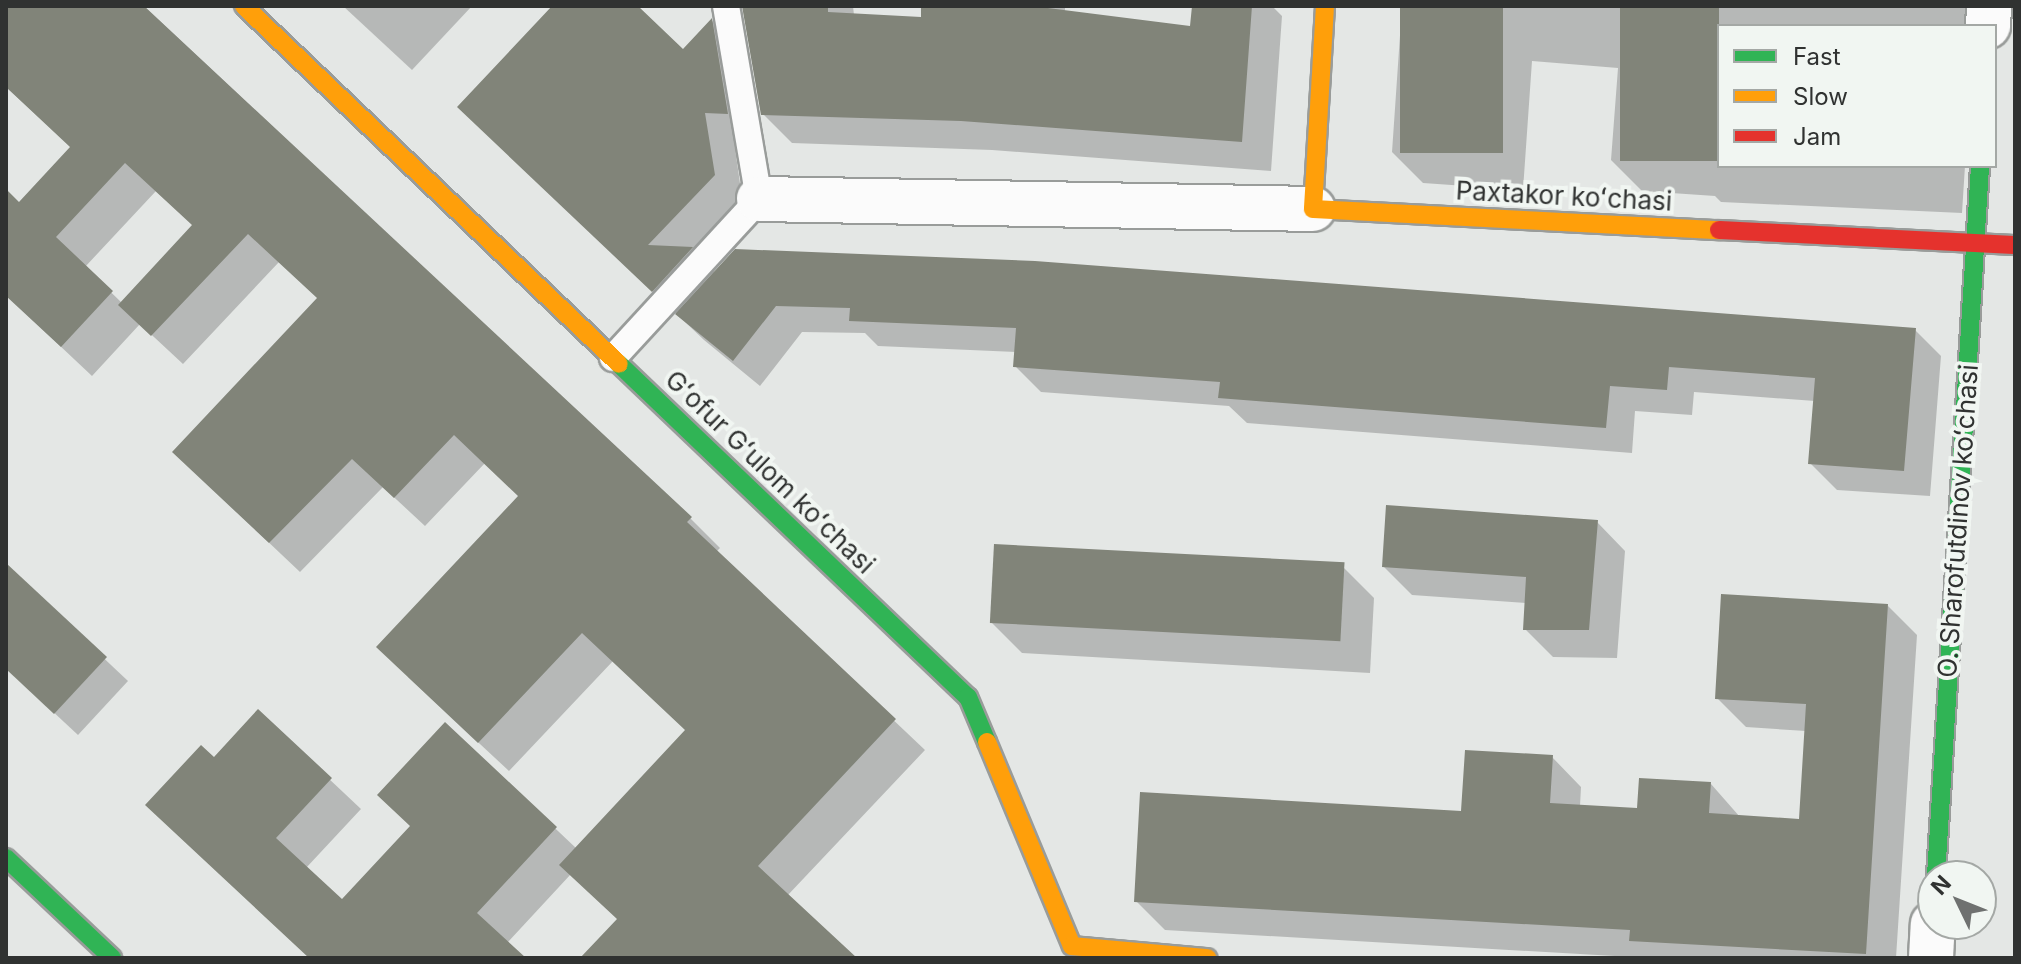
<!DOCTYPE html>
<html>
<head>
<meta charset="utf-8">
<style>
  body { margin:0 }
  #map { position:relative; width:2021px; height:964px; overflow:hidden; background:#e4e7e5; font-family:Inter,sans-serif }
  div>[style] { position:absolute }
  .shadow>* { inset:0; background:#0003 }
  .building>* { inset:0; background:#818479; transform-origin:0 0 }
  .roads { filter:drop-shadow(2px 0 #999c9a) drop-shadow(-2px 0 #999c9a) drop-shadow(0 2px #999c9a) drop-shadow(0 -2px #999c9a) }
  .lane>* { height:26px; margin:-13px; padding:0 13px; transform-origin:13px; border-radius:13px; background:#fbfbfb }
  .street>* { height:44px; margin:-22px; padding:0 22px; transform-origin:22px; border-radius:22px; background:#fbfbfb }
  .fast>* { height:18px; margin:-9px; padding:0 9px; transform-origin:9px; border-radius:9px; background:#30b455 }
  .slow>* { height:18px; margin:-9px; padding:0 9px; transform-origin:9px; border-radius:9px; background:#ff9f0a }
  .jam>* { height:18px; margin:-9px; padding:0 9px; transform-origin:9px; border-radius:9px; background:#e5322d }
  span { translate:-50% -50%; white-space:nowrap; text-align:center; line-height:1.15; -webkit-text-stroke:8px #f1f6f2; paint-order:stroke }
  .street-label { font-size:26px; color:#303231 }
  .frame { position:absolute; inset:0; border:8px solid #303231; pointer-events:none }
  .legend { position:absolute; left:1717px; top:24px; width:280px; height:144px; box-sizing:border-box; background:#f1f6f2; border:2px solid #a4a8a5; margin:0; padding:10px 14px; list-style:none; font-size:24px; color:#303231 }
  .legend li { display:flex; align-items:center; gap:16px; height:40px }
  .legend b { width:40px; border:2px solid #a4a8a5 }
  .north { position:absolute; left:1917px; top:860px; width:80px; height:80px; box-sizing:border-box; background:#f1f6f2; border:2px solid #a4a8a5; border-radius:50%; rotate:313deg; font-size:22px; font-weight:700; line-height:32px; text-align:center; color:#303231 }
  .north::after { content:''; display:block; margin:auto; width:28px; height:36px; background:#6f7170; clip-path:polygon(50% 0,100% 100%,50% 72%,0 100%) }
</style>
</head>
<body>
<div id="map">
  <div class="shadow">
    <div style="clip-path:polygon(evenodd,6px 6px,144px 6px,690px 518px,720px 548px,716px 552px,925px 750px,787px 896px,854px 958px,583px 958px,619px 920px,571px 874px,507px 943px,523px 958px,310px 958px,214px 760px,258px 712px,361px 809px,306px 868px,342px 902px,412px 827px,446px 725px,577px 849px,687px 731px,613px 661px,509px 771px,408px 677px,520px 497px,485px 463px,425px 526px,383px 487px,300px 572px,205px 482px,319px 299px,279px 262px,183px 364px,140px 324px,92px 376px,6px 295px,6px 219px,72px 148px,6px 87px,6px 6px,156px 191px,194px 226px,122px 303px,85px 267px,156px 191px)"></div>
    <div style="clip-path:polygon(343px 6px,472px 6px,412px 70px)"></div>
    <div style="clip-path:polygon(557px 6px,635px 6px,683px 51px,712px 21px,740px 50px,756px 142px,734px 141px,743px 205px,697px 254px,716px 273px,1915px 330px,1941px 356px,1930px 496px,1837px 490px,1810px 463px,1815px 401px,1694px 392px,1692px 415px,1635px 411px,1632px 453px,1247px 423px,1229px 406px,1041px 392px,1015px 366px,1016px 352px,878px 346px,865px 333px,802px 332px,760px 386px,704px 340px,489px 136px)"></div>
    <div style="clip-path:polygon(744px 6px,853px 6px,854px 15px,923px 19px,923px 6px,1065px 6px,1065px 12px,1191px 28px,1194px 6px,1272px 6px,1282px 16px,1271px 171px,992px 150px,792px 143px,763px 114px)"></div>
    <div style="clip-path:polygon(1402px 6px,1973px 6px,1972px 26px,1719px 26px,1719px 166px,1965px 166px,1962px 213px,1721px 202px,1715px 196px,1642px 191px,1611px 160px,1618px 68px,1532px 61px,1523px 190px,1423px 183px,1392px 152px)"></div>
    <div style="clip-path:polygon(1597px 522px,1625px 551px,1617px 658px,1553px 657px,1525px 629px,1526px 603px,1412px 595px,1384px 567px)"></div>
    <div style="clip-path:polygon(6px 566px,128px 681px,78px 735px,6px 668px)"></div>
    <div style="clip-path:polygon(1343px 567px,1374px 598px,1370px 673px,1022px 653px,991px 622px)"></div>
    <div style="clip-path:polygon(1888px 606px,1917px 635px,1896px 958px,1649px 958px,1165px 930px,1136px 901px,1463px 813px,1552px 757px,1581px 787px,1580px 806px,1639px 810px,1711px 784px,1740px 817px,1801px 821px,1806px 731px,1746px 727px,1717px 698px)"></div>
  </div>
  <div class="building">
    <div style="clip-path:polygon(6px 6px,144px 6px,692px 517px,687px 522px,896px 719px,758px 866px,857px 958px,580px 958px,617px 919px,559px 865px,685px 730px,582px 633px,478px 743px,376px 647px,518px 496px,454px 435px,394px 498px,352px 459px,269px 543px,172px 452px,317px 298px,248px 234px,151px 336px,118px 305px,192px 225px,125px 163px,56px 237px,113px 291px,61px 347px,6px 296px,6px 189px,19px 202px,70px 147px,6px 87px)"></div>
    <div style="clip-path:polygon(552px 6px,638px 6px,683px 49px,712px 18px,728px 114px,705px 113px,715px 175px,648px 245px,693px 247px,652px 292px,457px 107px)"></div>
    <div style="clip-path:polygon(742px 6px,828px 6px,828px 12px,921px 17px,921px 6px,1032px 6px,1190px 26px,1192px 6px,1252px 6px,1242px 142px,961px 121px,761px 115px)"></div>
    <div style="left:1400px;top:6px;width:103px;height:147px"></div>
    <div style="left:1620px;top:6px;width:99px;height:155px"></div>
    <div style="clip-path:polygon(735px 249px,1035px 261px,1916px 328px,1904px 471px,1808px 464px,1815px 378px,1669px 367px,1667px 390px,1610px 386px,1606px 428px,1218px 398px,1220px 382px,1013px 367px,1016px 328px,849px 321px,850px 308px,776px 306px,733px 361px,675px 314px)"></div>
    <div style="clip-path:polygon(1386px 505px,1598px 520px,1589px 630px,1523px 630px,1526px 577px,1382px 567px)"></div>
    <div style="left:994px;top:544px;width:351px;height:79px;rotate:3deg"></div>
    <div style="clip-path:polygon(6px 563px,107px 657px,54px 714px,6px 669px)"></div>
    <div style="clip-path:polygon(1721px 594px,1888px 604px,1866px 954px,1629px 941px,1630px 930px,1134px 902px,1140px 792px,1461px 811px,1465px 750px,1553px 755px,1550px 803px,1637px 808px,1639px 778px,1711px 782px,1709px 813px,1799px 819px,1806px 704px,1715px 699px)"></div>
    <div style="clip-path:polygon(258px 709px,332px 778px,276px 838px,342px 899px,410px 826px,377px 795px,445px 722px,557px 827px,477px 913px,526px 958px,309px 958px,145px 805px,201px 745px,214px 757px)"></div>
  </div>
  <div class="roads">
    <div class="lane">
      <div style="left:613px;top:358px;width:216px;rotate:-47.4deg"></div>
      <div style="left:759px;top:199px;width:196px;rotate:-99.7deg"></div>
    </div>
    <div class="street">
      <div style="left:1988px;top:26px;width:20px;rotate:-87deg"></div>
      <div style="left:759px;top:199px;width:554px;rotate:1.03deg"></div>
      <div style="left:1931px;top:958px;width:34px;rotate:-87deg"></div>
    </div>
    <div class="fast">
      <div style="left:619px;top:364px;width:482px;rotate:43.7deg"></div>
      <div style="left:968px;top:697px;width:49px;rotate:67.1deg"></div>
      <div style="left:6px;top:858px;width:146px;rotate:43.3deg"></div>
      <div style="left:1936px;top:876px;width:711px;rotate:-86.45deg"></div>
    </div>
    <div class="slow">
      <div style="left:244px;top:6px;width:518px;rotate:43.67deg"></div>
      <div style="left:1325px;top:6px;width:203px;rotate:93.4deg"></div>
      <div style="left:1313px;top:209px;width:407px;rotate:3deg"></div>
      <div style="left:987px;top:742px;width:221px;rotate:67.4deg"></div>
      <div style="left:1072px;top:946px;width:136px;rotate:5.1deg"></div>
    </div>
    <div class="jam">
      <div style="left:1719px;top:230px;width:296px;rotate:2.9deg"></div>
    </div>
  </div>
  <div class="street-label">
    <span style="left:1564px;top:196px;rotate:3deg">Paxtakor koʻchasi</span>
    <span style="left:770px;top:472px;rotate:44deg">Gʻofur Gʻulom koʻchasi</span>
    <span style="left:1958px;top:521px;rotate:-86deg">O. Sharofutdinov koʻchasi</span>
  </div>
  <div class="frame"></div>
  <ul class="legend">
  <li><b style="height:10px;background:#30b455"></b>Fast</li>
  <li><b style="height:10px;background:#ff9f0a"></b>Slow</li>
  <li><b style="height:10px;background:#e5322d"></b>Jam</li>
  </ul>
  <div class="north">N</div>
</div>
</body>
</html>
